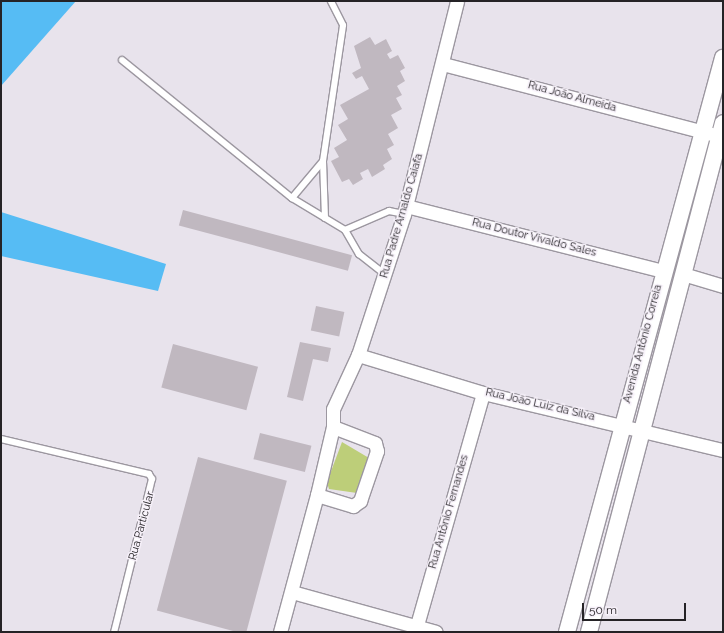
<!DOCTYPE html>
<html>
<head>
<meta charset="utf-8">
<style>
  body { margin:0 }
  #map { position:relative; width:724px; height:633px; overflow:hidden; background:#e8e3ec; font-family:Raleway,sans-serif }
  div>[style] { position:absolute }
  .green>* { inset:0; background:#bdce79 }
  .water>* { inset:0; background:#56bcf4 }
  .building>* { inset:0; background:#c0b8c0; transform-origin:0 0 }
  .roads { filter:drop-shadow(1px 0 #9c97a0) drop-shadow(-1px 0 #9c97a0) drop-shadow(0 1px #9c97a0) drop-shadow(0 -1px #9c97a0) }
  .service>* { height:6px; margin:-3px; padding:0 3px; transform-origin:3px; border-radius:3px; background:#fff }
  .minor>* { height:13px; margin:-6.5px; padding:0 6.5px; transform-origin:6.5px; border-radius:6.5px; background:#fff }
  .tertiary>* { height:16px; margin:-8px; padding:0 8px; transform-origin:8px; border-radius:8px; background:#fff }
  span { translate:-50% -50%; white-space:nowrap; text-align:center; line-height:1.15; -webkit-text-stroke:3px #f6f0f9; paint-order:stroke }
  .street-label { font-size:11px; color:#252326 }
  .frame { position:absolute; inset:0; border:2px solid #252326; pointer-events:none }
  .scale { position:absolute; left:582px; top:603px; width:104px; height:18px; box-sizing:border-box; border:2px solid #252326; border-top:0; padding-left:5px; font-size:12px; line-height:14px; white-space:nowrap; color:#252326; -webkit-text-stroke:3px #f6f0f9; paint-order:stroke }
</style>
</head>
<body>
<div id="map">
  <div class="green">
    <div style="clip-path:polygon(342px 442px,369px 458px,357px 493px,329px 489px,327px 482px)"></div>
  </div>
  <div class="water">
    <div style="clip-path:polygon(1px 1px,76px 1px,1px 86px)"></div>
    <div style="clip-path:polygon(1px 212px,166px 264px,158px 291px,1px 256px)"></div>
  </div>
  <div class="building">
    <div style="clip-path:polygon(370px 37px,375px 45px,386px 39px,392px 51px,387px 54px,390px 59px,398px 55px,405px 68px,400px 71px,405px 81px,397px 86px,402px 95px,396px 98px,402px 109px,391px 115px,398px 128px,388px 134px,394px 145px,387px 149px,392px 159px,383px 165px,385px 169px,372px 177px,368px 169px,360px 173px,363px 179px,353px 185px,349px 179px,342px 182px,331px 161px,339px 157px,334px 148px,347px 140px,338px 125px,348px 119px,340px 105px,369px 89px,362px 76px,356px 79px,352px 73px,361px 68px,354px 46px)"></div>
    <div style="left:183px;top:210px;width:175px;height:16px;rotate:15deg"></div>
    <div style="left:316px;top:306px;width:29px;height:25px;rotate:12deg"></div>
    <div style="clip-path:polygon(300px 342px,331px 348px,328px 362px,313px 359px,303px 401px,287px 397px)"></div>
    <div style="left:173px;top:344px;width:88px;height:45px;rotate:15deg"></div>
    <div style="left:260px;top:433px;width:53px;height:27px;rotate:14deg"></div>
    <div style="left:198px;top:457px;width:92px;height:159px;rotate:15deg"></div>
  </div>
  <div class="roads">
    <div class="service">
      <div style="left:122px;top:60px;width:219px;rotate:39.1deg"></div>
      <div style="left:292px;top:198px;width:62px;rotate:31.1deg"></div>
      <div style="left:345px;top:230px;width:48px;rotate:-23.4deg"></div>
      <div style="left:389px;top:211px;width:15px;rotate:11deg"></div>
      <div style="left:323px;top:161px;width:57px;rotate:88deg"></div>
      <div style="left:292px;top:198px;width:48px;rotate:-50deg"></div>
      <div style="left:323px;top:161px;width:137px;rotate:-81.6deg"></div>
      <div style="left:343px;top:25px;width:27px;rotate:-117deg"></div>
      <div style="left:345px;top:230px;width:28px;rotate:60deg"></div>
      <div style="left:359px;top:254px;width:33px;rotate:38deg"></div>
      <div style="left:1px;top:439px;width:152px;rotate:13.3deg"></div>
      <div style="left:149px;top:474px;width:6px;rotate:59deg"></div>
      <div style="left:152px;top:479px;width:158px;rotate:103.9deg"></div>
    </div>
    <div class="minor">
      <div style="left:443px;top:64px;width:278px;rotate:14.6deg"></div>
      <div style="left:406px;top:206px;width:264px;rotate:14.2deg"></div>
      <div style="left:683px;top:274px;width:42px;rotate:16.7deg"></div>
      <div style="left:358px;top:355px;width:131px;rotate:16.9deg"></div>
      <div style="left:483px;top:393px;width:247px;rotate:13.4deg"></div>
      <div style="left:317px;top:495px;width:38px;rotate:17deg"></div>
      <div style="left:353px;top:506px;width:9px;rotate:-36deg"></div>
      <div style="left:360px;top:501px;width:53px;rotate:-71.2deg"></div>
      <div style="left:377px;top:451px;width:8px;rotate:-104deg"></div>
      <div style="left:375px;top:443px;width:45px;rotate:-159.1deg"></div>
      <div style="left:292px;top:592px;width:149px;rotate:15.5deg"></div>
      <div style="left:280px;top:632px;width:142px;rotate:-74.9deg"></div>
      <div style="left:317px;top:495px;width:70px;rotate:-76.8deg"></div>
      <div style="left:333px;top:427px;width:18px;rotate:-90deg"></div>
      <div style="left:333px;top:409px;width:60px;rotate:-65.2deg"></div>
      <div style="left:358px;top:355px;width:148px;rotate:-71.9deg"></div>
      <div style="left:404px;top:214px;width:219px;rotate:-76deg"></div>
      <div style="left:415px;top:632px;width:248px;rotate:-74.1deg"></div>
    </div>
    <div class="tertiary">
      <div style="left:567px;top:632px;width:595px;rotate:-74.8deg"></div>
      <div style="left:589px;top:632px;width:526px;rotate:-75.25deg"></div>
    </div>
  </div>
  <div class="street-label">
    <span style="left:572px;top:97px;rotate:15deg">Rua João Almeida</span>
    <span style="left:402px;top:216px;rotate:-74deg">Rua Padre Arnaldo Caiafa</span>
    <span style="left:534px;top:238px;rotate:14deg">Rua Doutor Vivaldo Sales</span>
    <span style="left:643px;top:344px;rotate:-75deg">Avenida Antônio Correia</span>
    <span style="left:540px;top:405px;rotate:13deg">Rua João Luiz da Silva</span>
    <span style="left:449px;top:512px;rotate:-74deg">Rua Antônio Fernandes</span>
    <span style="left:142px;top:526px;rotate:-75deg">Rua Particular</span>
  </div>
  <div class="frame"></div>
  <div class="scale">50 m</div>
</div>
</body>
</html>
